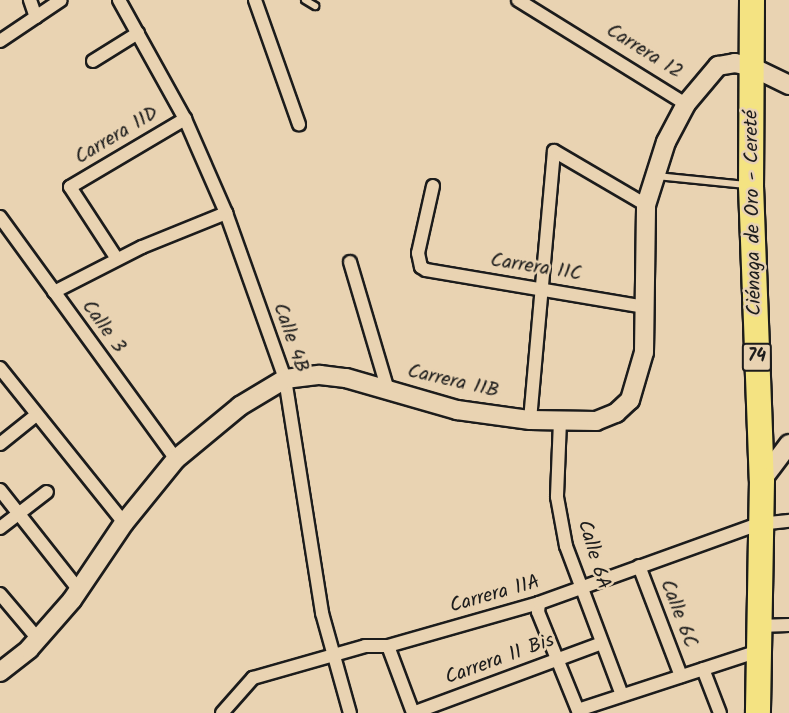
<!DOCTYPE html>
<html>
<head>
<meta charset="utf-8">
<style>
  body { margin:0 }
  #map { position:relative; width:789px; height:713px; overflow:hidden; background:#e9d3b2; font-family:Kalam,sans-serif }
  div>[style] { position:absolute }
  .roads { filter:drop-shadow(2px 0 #1c1c1c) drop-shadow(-2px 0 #1c1c1c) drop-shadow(0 2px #1c1c1c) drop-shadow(0 -2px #1c1c1c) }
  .lane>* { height:6px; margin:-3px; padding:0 3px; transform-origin:3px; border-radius:3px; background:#e9d3b2 }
  .street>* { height:12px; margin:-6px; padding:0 6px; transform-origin:6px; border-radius:6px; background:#e9d3b2 }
  .secondary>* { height:18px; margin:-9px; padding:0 9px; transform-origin:9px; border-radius:9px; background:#e9d3b2 }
  .highway>* { height:24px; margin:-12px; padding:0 12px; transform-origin:12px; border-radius:12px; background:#f4e382 }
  span { translate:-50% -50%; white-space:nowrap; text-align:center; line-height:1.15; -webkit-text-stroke:5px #e9d3b2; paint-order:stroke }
  .shield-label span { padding:2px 4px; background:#e9d3b2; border:2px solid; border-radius:4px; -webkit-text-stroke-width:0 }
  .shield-label { font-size:18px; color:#1c1c1c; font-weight:700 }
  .street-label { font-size:20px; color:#1c1c1c }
</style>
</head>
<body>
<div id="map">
  <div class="roads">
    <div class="lane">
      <div style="left:305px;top:0;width:12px;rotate:31deg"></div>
      <div style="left:657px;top:176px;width:89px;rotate:5.8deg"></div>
    </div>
    <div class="street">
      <div style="left:30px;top:0;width:18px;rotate:71deg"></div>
      <div style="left:119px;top:0;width:136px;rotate:61deg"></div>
      <div style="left:185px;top:119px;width:103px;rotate:66.4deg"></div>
      <div style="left:226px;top:213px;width:176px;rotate:70.4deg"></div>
      <div style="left:285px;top:379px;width:237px;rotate:81deg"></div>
      <div style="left:322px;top:613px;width:104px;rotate:74.4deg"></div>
      <div style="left:255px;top:0;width:132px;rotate:70.5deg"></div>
      <div style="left:518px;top:0;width:198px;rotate:31.8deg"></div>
      <div style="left:0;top:41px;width:73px;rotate:-33.9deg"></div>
      <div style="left:93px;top:61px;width:53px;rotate:-31.9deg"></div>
      <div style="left:433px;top:186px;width:69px;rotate:102.6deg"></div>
      <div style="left:418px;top:253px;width:14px;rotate:78deg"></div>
      <div style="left:421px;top:267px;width:6px;rotate:31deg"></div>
      <div style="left:426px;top:270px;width:222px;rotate:9.6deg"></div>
      <div style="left:0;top:217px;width:299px;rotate:54deg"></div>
      <div style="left:117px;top:259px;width:86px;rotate:-123.1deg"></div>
      <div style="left:70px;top:187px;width:134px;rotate:-30.6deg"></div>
      <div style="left:350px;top:262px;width:134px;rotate:73.5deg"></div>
      <div style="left:54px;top:292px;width:99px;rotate:-27.1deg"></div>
      <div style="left:142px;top:247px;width:91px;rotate:-22deg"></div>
      <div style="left:0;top:368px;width:198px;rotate:51.3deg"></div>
      <div style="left:530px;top:420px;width:270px;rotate:-84.9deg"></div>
      <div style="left:554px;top:151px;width:107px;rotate:30.4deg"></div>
      <div style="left:560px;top:421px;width:76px;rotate:92.3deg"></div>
      <div style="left:557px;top:497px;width:50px;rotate:79.6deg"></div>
      <div style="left:566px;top:546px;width:159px;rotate:69.4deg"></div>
      <div style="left:0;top:444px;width:45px;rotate:-38.7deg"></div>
      <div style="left:0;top:490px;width:127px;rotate:51.7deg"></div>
      <div style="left:0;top:528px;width:59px;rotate:-37.5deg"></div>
      <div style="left:639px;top:566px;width:118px;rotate:69.1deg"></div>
      <div style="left:0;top:594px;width:59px;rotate:49.8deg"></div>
      <div style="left:539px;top:603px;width:9px;rotate:96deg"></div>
      <div style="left:538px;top:612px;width:109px;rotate:67.9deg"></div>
      <div style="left:758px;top:626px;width:31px;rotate:-2deg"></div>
      <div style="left:388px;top:646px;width:72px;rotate:69.5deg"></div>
      <div style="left:413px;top:713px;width:199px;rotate:-20.3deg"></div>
      <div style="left:703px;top:669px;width:47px;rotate:68.9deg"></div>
      <div style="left:578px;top:710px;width:190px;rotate:-18.1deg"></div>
      <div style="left:222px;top:713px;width:47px;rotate:-48.5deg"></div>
      <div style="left:253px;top:678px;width:116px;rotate:-15.9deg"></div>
      <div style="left:365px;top:646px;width:23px"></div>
      <div style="left:388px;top:646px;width:157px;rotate:-15.9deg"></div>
      <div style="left:539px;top:603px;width:234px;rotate:-19.8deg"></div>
      <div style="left:759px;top:524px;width:30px;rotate:-6deg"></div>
    </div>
    <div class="secondary">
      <div style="left:762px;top:480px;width:45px;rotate:-53.1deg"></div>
      <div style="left:0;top:672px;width:37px;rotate:-38deg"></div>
      <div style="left:29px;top:649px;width:65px;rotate:-48.7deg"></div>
      <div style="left:72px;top:600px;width:93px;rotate:-56deg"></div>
      <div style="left:124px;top:523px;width:82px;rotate:-50.9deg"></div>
      <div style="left:176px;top:459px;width:83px;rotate:-39.6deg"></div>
      <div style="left:240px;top:406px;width:52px;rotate:-31deg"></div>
      <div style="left:285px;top:379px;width:35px;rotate:-7deg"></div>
      <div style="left:320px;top:375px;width:26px;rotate:7deg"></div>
      <div style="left:346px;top:378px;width:116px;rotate:16.1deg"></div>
      <div style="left:457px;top:410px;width:74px;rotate:7.8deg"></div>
      <div style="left:530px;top:420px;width:66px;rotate:0.9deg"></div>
      <div style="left:596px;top:421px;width:22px;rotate:-22deg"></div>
      <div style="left:616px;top:413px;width:19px;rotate:-43deg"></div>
      <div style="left:630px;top:400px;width:50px;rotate:-73.7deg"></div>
      <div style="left:644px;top:352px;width:147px;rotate:-89.2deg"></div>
      <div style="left:646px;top:205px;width:66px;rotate:-72.4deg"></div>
      <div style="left:666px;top:142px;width:43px;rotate:-62.2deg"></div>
      <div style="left:686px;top:104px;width:50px;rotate:-49.9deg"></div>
      <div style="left:718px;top:66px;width:17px;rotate:-10deg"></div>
      <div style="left:735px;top:63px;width:17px;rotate:13deg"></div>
      <div style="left:752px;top:67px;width:41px;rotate:25.9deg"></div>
    </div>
    <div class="highway">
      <div style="left:752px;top:0;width:186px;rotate:90.3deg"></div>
      <div style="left:751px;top:186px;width:294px;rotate:87.9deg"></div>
      <div style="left:762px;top:480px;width:233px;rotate:91deg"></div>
    </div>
  </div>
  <div class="shield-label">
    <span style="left:757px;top:357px">74</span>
  </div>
  <div class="street-label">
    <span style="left:644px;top:52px;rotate:32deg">Carrera 12</span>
    <span style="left:117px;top:136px;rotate:-31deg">Carrera 11D</span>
    <span style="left:754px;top:213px;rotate:-91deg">Ciénaga de Oro - Cereté</span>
    <span style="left:536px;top:268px;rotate:9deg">Carrera 11C</span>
    <span style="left:103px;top:327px;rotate:54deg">Calle 3</span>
    <span style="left:290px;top:338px;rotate:71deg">Calle 4B</span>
    <span style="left:453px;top:382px;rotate:13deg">Carrera 11B</span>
    <span style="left:593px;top:555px;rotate:73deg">Calle 6A</span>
    <span style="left:495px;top:595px;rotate:-16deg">Carrera 11A</span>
    <span style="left:678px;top:614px;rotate:69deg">Calle 6C</span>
    <span style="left:500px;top:660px;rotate:-20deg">Carrera 11 Bis</span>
  </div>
</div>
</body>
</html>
